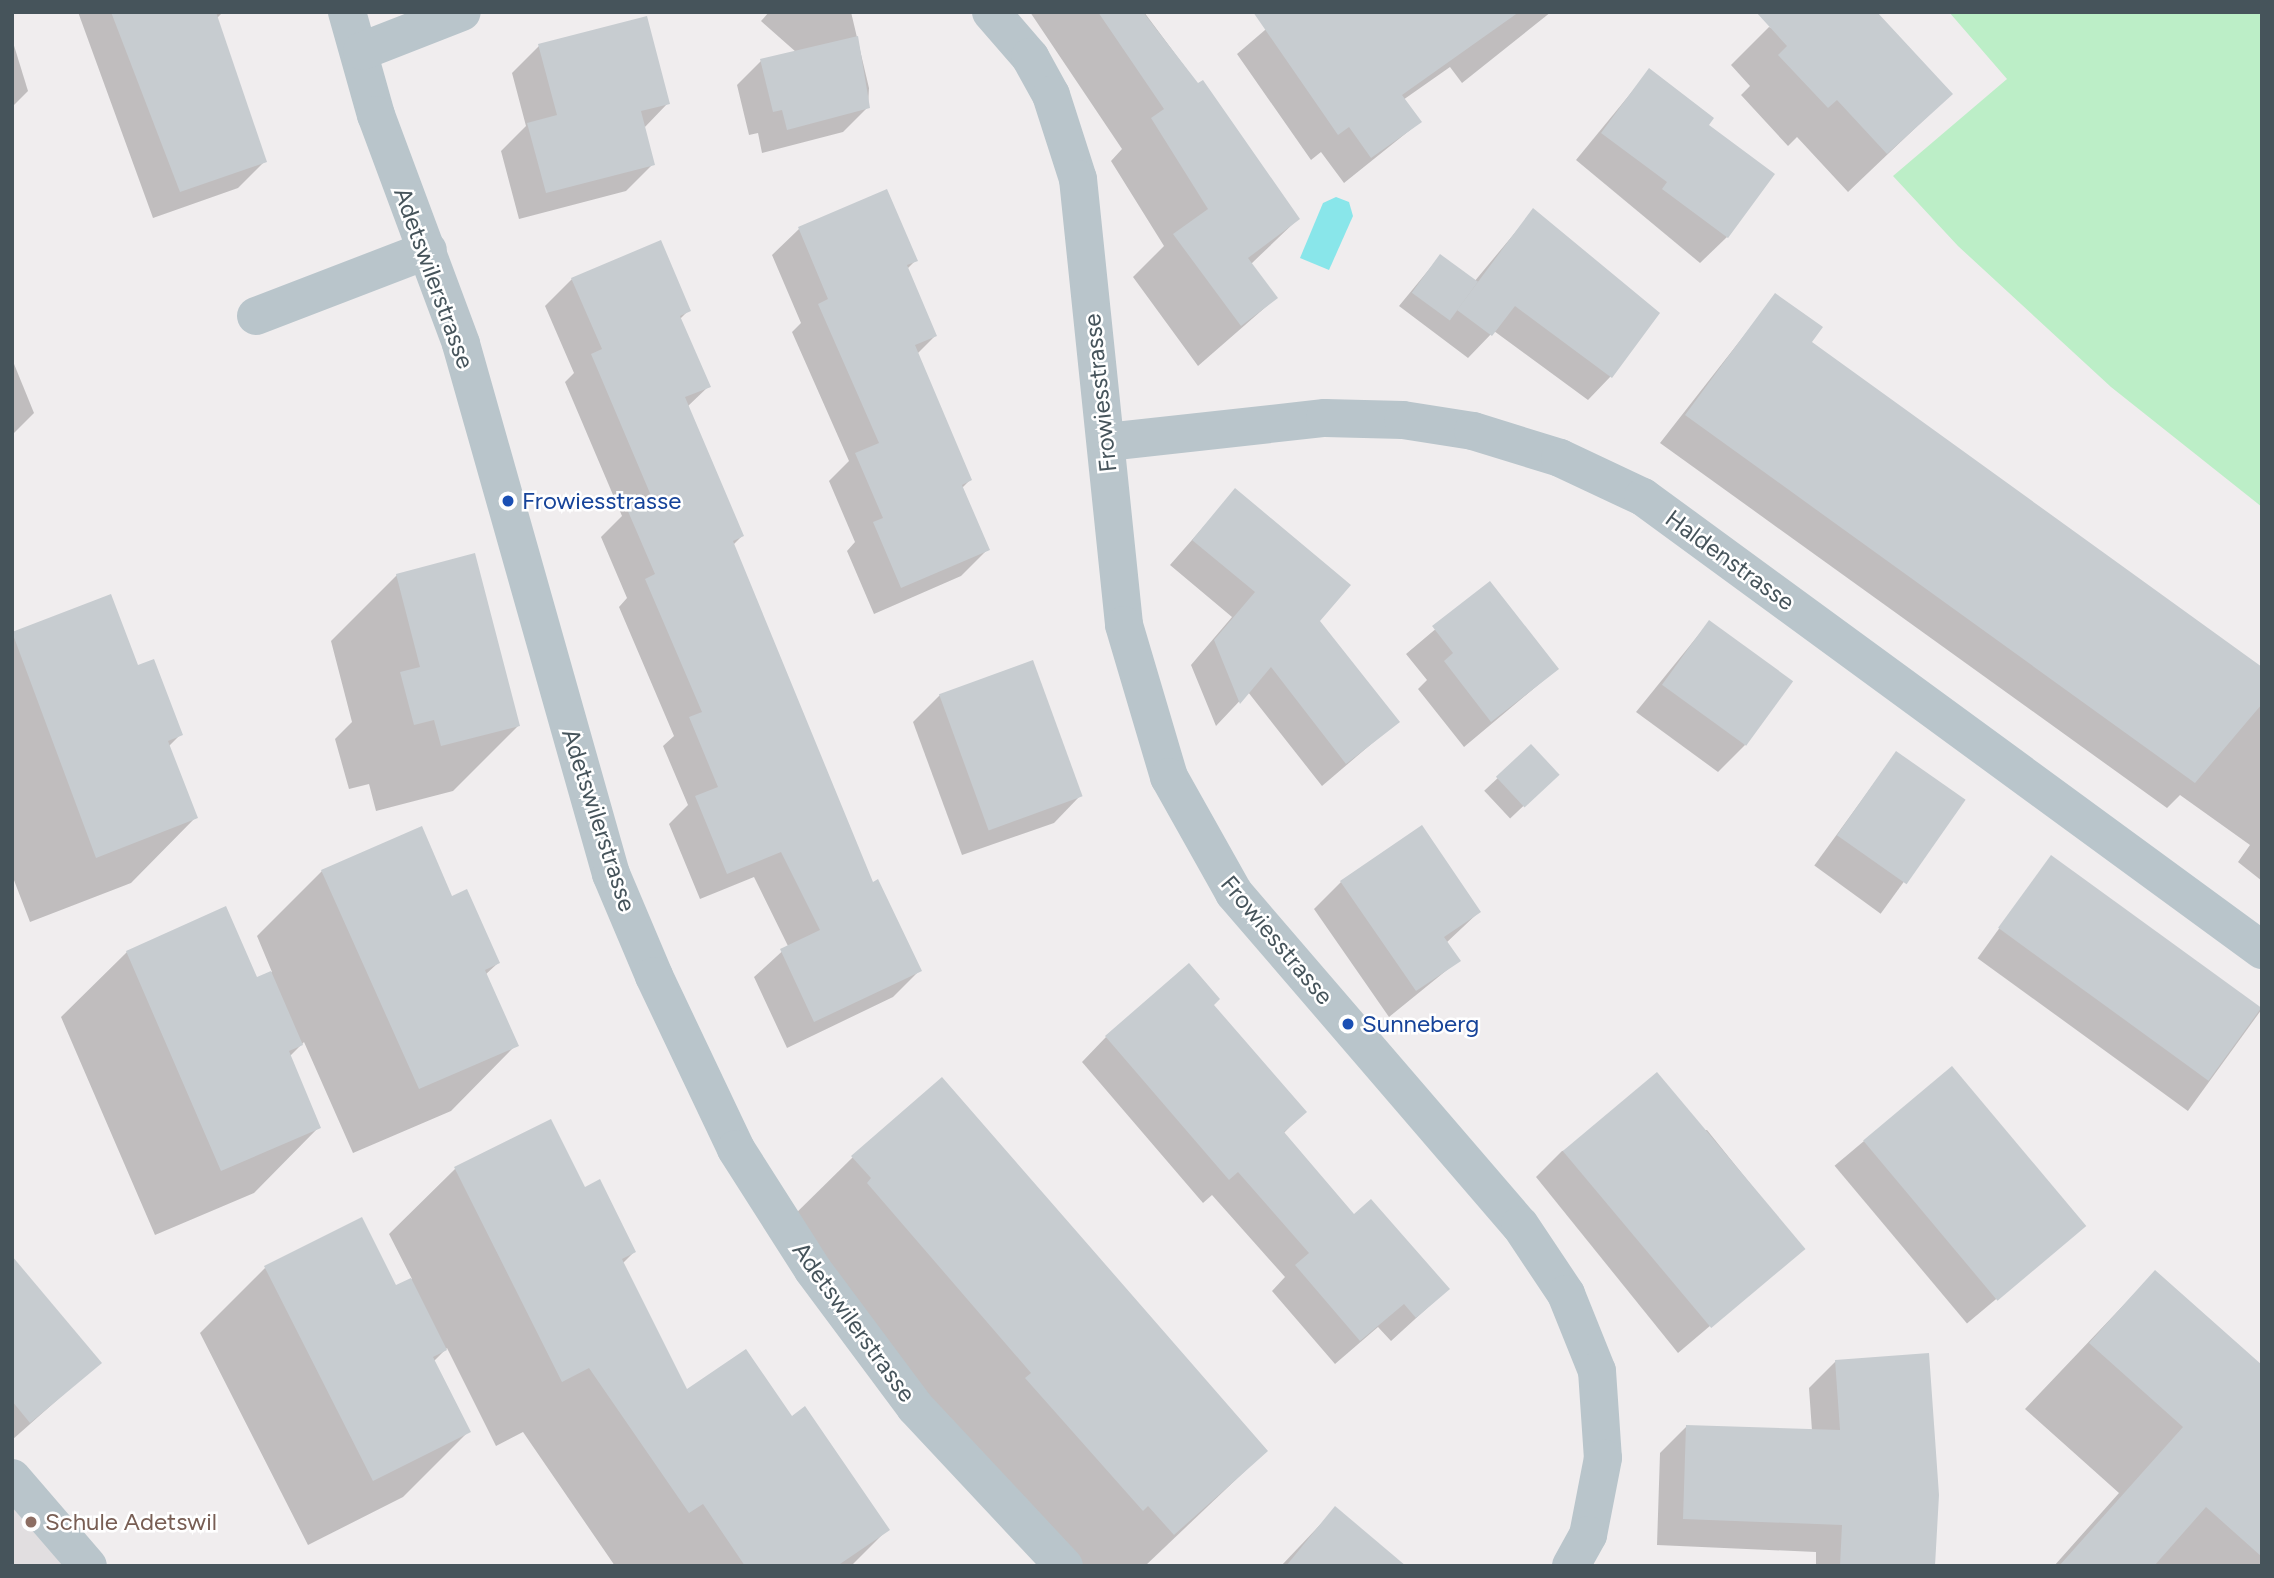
<!DOCTYPE html>
<html>
<head>
<meta charset="utf-8">
<style>
  body { margin:0 }
  #map { position:relative; width:2274px; height:1578px; overflow:hidden; background:#f0edee; font-family:Figtree,sans-serif }
  div>[style] { position:absolute }
  .education>* { inset:0; background:#e1dee0 }
  .green>* { inset:0; background:#bceec7 }
  .water>* { inset:0; background:#89e6ea }
  .shadow>* { inset:0; background:#0003; transform-origin:0 0 }
  .building>* { inset:0; background:#c7ccd0; transform-origin:0 0 }
  .minor>* { height:38px; margin:-19px; padding:0 19px; transform-origin:19px; border-radius:19px; background:#b9c5cb }
  .dots>* { width:19px; height:19px; translate:-50% -50%; box-sizing:border-box; border:4px solid #fff; border-radius:50% }
  span { translate:-50% -50%; white-space:nowrap; text-align:center; line-height:1.15; -webkit-text-stroke:5px #fff; paint-order:stroke }
  .street-label { font-size:24px; color:#46545b }
  .transit-label { font-size:24px; color:#164399 }
  .left { translate:0 -50%; text-align:left }
  .education-label { font-size:24px; color:#785e54 }
  .frame { position:absolute; inset:0; border:14px solid #46545b; pointer-events:none }
</style>
</head>
<body>
<div id="map">
  <div class="education">
    <div style="clip-path:polygon(12px 1478px,88px 1566px,12px 1566px)"></div>
  </div>
  <div class="green">
    <div style="clip-path:polygon(1949px 12px,2262px 12px,2262px 507px,2111px 387px,1958px 246px,1893px 176px,2007px 79px)"></div>
  </div>
  <div class="water">
    <div style="clip-path:polygon(1336px 197px,1349px 202px,1353px 216px,1329px 270px,1300px 258px,1323px 203px)"></div>
  </div>
  <div class="shadow">
    <div style="clip-path:polygon(78px 12px,223px 12px,216px 19px,265px 161px,238px 188px,153px 218px)"></div>
    <div style="clip-path:polygon(769px 12px,851px 12px,869px 88px,868px 107px,843px 132px,762px 153px,758px 133px,749px 135px,737px 85px,761px 61px,796px 52px,761px 21px)"></div>
    <div style="clip-path:polygon(1030px 12px,1144px 12px,1298px 219px,1251px 264px,1276px 298px,1198px 366px,1133px 277px,1164px 246px,1111px 161px,1122px 149px)"></div>
    <div style="clip-path:polygon(1286px 12px,1551px 12px,1462px 83px,1450px 67px,1403px 100px,1420px 122px,1344px 183px,1321px 152px,1311px 160px,1237px 54px)"></div>
    <div style="clip-path:polygon(1769px 27px,1951px 94px,1848px 192px,1797px 137px,1788px 146px,1741px 95px,1750px 86px,1731px 65px)"></div>
    <div style="clip-path:polygon(12px 39px,28px 91px,12px 107px)"></div>
    <div style="clip-path:polygon(539px 46px,668px 103px,644px 128px,653px 164px,626px 191px,519px 219px,501px 151px,526px 126px,512px 73px)"></div>
    <div style="clip-path:polygon(1649px 71px,1707px 125px,1727px 237px,1700px 263px,1576px 160px)"></div>
    <div style="clip-path:polygon(886px 192px,916px 260px,907px 269px,935px 336px,917px 354px,970px 480px,962px 488px,988px 549px,961px 576px,874px 614px,847px 551px,855px 542px,829px 481px,849px 461px,792px 332px,801px 323px,772px 255px,799px 229px)"></div>
    <div style="clip-path:polygon(1533px 211px,1611px 376px,1588px 400px,1494px 331px,1468px 358px,1399px 306px,1440px 256px,1474px 282px)"></div>
    <div style="clip-path:polygon(572px 279px,688px 311px,680px 319px,709px 386px,687px 407px,742px 536px,733px 545px,872px 884px,920px 970px,893px 997px,787px 1048px,754px 977px,788px 946px,754px 877px,700px 899px,669px 824px,688px 805px,663px 746px,674px 736px,619px 607px,627px 598px,601px 537px,622px 516px,565px 382px,574px 373px,545px 306px)"></div>
    <div style="clip-path:polygon(1775px 296px,1810px 343px,2262px 672px,2262px 881px,2238px 862px,2250px 845px,2180px 795px,2167px 808px,1660px 443px)"></div>
    <div style="clip-path:polygon(12px 359px,34px 413px,12px 435px)"></div>
    <div style="clip-path:polygon(1235px 491px,1318px 621px,1397px 722px,1322px 786px,1248px 692px,1216px 726px,1191px 665px,1232px 617px,1170px 565px)"></div>
    <div style="clip-path:polygon(397px 575px,518px 726px,453px 791px,376px 811px,369px 784px,349px 789px,335px 739px,352px 722px,331px 641px)"></div>
    <div style="clip-path:polygon(1489px 584px,1557px 669px,1464px 747px,1418px 689px,1427px 680px,1406px 654px)"></div>
    <div style="clip-path:polygon(110px 596px,137px 667px,181px 734px,168px 747px,196px 817px,131px 883px,30px 922px,12px 875px,12px 634px)"></div>
    <div style="clip-path:polygon(1709px 622px,1745px 745px,1718px 772px,1636px 712px)"></div>
    <div style="clip-path:polygon(940px 695px,1080px 796px,1054px 823px,962px 855px,913px 722px)"></div>
    <div style="left:1531px;top:747px;width:38px;height:64px;rotate:47deg"></div>
    <div style="left:1896px;top:753px;width:82px;height:139px;rotate:36deg"></div>
    <div style="left:2051px;top:857px;width:260px;height:125px;rotate:36deg"></div>
    <div style="clip-path:polygon(322px 871px,452px 898px,498px 963px,485px 975px,516px 1045px,451px 1111px,353px 1153px,304px 1042px,289px 1057px,319px 1127px,254px 1193px,155px 1235px,61px 1017px,127px 952px,256px 979px,272px 972px,257px 936px)"></div>
    <div style="clip-path:polygon(1341px 882px,1479px 912px,1446px 943px,1458px 961px,1389px 1017px,1314px 909px)"></div>
    <div style="clip-path:polygon(1106px 1037px,1304px 1112px,1283px 1134px,1354px 1216px,1448px 1289px,1391px 1341px,1378px 1327px,1335px 1364px,1272px 1291px,1285px 1277px,1212px 1195px,1203px 1203px,1082px 1062px)"></div>
    <div style="left:1951px;top:1068px;width:206px;height:152px;rotate:50deg"></div>
    <div style="clip-path:polygon(551px 1121px,585px 1190px,634px 1252px,623px 1263px,687px 1391px,791px 1418px,887px 1530px,851px 1566px,615px 1566px,523px 1432px,496px 1446px,447px 1348px,434px 1361px,469px 1431px,403px 1497px,308px 1545px,200px 1333px,265px 1268px,395px 1287px,412px 1279px,389px 1234px,455px 1169px)"></div>
    <div style="clip-path:polygon(1707px 1130px,1802px 1248px,1678px 1353px,1536px 1177px,1562px 1151px)"></div>
    <div style="clip-path:polygon(853px 1157px,1266px 1451px,1145px 1566px,1068px 1566px,803px 1249px,787px 1222px)"></div>
    <div style="clip-path:polygon(12px 1258px,100px 1362px,12px 1440px)"></div>
    <div style="clip-path:polygon(2155px 1272px,2262px 1367px,2262px 1566px,2054px 1566px,2119px 1493px,2025px 1409px)"></div>
    <div style="clip-path:polygon(1836px 1361px,1931px 1566px,1816px 1566px,1816px 1552px,1657px 1545px,1660px 1453px,1687px 1426px,1812px 1431px,1809px 1388px)"></div>
    <div style="clip-path:polygon(1335px 1509px,1404px 1566px,1281px 1566px)"></div>
  </div>
  <div class="building">
    <div style="clip-path:polygon(111px 12px,216px 12px,267px 162px,180px 192px)"></div>
    <div style="clip-path:polygon(1098px 12px,1143px 12px,1198px 83px,1203px 80px,1300px 219px,1248px 258px,1278px 298px,1241px 326px,1173px 234px,1208px 209px,1151px 118px,1164px 109px)"></div>
    <div style="clip-path:polygon(1253px 12px,1519px 12px,1402px 95px,1422px 122px,1371px 158px,1349px 127px,1338px 135px)"></div>
    <div style="clip-path:polygon(1756px 12px,1877px 12px,1953px 94px,1887px 154px,1837px 100px,1828px 108px,1778px 55px,1787px 46px)"></div>
    <div style="clip-path:polygon(647px 16px,670px 104px,641px 111px,655px 165px,546px 193px,527px 123px,557px 115px,538px 44px)"></div>
    <div style="clip-path:polygon(858px 36px,870px 108px,787px 130px,782px 110px,773px 112px,760px 59px)"></div>
    <div style="clip-path:polygon(1649px 68px,1714px 118px,1709px 125px,1775px 174px,1728px 238px,1662px 189px,1667px 182px,1601px 133px)"></div>
    <div style="clip-path:polygon(887px 189px,918px 261px,907px 265px,937px 336px,915px 345px,972px 480px,962px 485px,990px 550px,901px 588px,873px 522px,883px 518px,855px 453px,879px 443px,818px 304px,828px 299px,798px 227px)"></div>
    <div style="clip-path:polygon(1533px 208px,1660px 313px,1612px 378px,1515px 306px,1492px 336px,1457px 310px)"></div>
    <div style="clip-path:polygon(661px 240px,691px 311px,680px 316px,711px 387px,685px 397px,744px 536px,733px 541px,873px 882px,878px 879px,922px 971px,814px 1022px,780px 949px,820px 930px,781px 852px,727px 874px,695px 796px,718px 787px,689px 717px,702px 712px,645px 579px,655px 574px,627px 509px,652px 498px,591px 354px,602px 349px,571px 278px)"></div>
    <div style="left:1440px;top:254px;width:47px;height:48px;rotate:36deg"></div>
    <div style="clip-path:polygon(1775px 293px,1823px 327px,1812px 342px,2262px 667px,2262px 704px,2195px 783px,1685px 415px)"></div>
    <div style="clip-path:polygon(1235px 488px,1351px 585px,1320px 621px,1400px 722px,1346px 764px,1271px 667px,1240px 704px,1214px 640px,1255px 592px,1192px 540px)"></div>
    <div style="clip-path:polygon(475px 553px,520px 726px,441px 746px,434px 720px,414px 725px,400px 672px,420px 667px,396px 574px)"></div>
    <div style="clip-path:polygon(1490px 581px,1559px 669px,1491px 722px,1444px 661px,1453px 653px,1432px 626px)"></div>
    <div style="clip-path:polygon(111px 594px,138px 665px,154px 659px,183px 735px,168px 741px,198px 818px,96px 858px,12px 632px)"></div>
    <div style="left:1709px;top:620px;width:104px;height:80px;rotate:36deg"></div>
    <div style="left:1033px;top:660px;width:145px;height:100px;rotate:70deg"></div>
    <div style="left:1531px;top:744px;width:42px;height:48px;rotate:47deg"></div>
    <div style="left:1896px;top:751px;width:85px;height:103px;rotate:35deg"></div>
    <div style="clip-path:polygon(1422px 825px,1481px 912px,1444px 937px,1461px 961px,1416px 991px,1340px 881px)"></div>
    <div style="clip-path:polygon(422px 826px,452px 896px,467px 889px,500px 963px,485px 970px,519px 1046px,419px 1089px,321px 870px)"></div>
    <div style="left:2051px;top:855px;width:260px;height:90px;rotate:36deg"></div>
    <div style="clip-path:polygon(226px 906px,257px 977px,271px 971px,303px 1045px,289px 1051px,321px 1128px,221px 1171px,126px 951px)"></div>
    <div style="clip-path:polygon(1189px 963px,1220px 999px,1214px 1005px,1307px 1112px,1284px 1132px,1354px 1214px,1371px 1199px,1450px 1289px,1416px 1318px,1404px 1304px,1360px 1341px,1295px 1265px,1309px 1253px,1238px 1172px,1229px 1180px,1105px 1036px)"></div>
    <div style="left:1952px;top:1066px;width:209px;height:116px;rotate:50deg"></div>
    <div style="left:1657px;top:1072px;width:231px;height:123px;rotate:50deg"></div>
    <div style="clip-path:polygon(942px 1077px,1268px 1451px,1174px 1535px,1148px 1506px,1143px 1511px,1025px 1378px,1031px 1373px,867px 1183px,871px 1178px,851px 1156px)"></div>
    <div style="clip-path:polygon(551px 1119px,585px 1187px,600px 1179px,636px 1252px,622px 1259px,687px 1389px,746px 1349px,792px 1416px,805px 1406px,890px 1530px,837px 1566px,745px 1566px,703px 1504px,689px 1513px,589px 1368px,562px 1382px,454px 1167px)"></div>
    <div style="clip-path:polygon(362px 1217px,396px 1285px,411px 1278px,447px 1350px,433px 1357px,471px 1432px,373px 1481px,264px 1266px)"></div>
    <div style="clip-path:polygon(12px 1256px,102px 1363px,30px 1423px,12px 1401px)"></div>
    <div style="clip-path:polygon(2155px 1270px,2262px 1365px,2262px 1557px,2206px 1507px,2154px 1566px,2059px 1566px,2183px 1427px,2089px 1343px)"></div>
    <div style="clip-path:polygon(1929px 1353px,1939px 1495px,1935px 1566px,1840px 1566px,1842px 1525px,1683px 1519px,1686px 1425px,1840px 1430px,1835px 1360px)"></div>
    <div style="clip-path:polygon(1335px 1506px,1406px 1566px,1286px 1566px)"></div>
  </div>
  <div class="minor">
    <div style="left:347px;top:12px;width:107px;rotate:74.3deg"></div>
    <div style="left:376px;top:115px;width:244px;rotate:69.6deg"></div>
    <div style="left:461px;top:344px;width:551px;rotate:74.2deg"></div>
    <div style="left:611px;top:874px;width:111px;rotate:67.1deg"></div>
    <div style="left:654px;top:976px;width:191px;rotate:64.6deg"></div>
    <div style="left:736px;top:1149px;width:143px;rotate:57.5deg"></div>
    <div style="left:813px;top:1270px;width:171px;rotate:53.3deg"></div>
    <div style="left:915px;top:1407px;width:218px;rotate:46.9deg"></div>
    <div style="left:991px;top:12px;width:60px;rotate:49.1deg"></div>
    <div style="left:1030px;top:57px;width:43px;rotate:61.1deg"></div>
    <div style="left:1051px;top:95px;width:88px;rotate:72.2deg"></div>
    <div style="left:1078px;top:179px;width:448px;rotate:84.1deg"></div>
    <div style="left:1124px;top:625px;width:159px;rotate:73.5deg"></div>
    <div style="left:1169px;top:777px;width:133px;rotate:60.7deg"></div>
    <div style="left:1234px;top:893px;width:438px;rotate:49.3deg"></div>
    <div style="left:1520px;top:1225px;width:83px;rotate:56.3deg"></div>
    <div style="left:1566px;top:1294px;width:83px;rotate:68.1deg"></div>
    <div style="left:1597px;top:1371px;width:87px;rotate:86.1deg"></div>
    <div style="left:1603px;top:1458px;width:78px;rotate:101deg"></div>
    <div style="left:1588px;top:1535px;width:35px;rotate:119deg"></div>
    <div style="left:362px;top:51px;width:107px;rotate:-21.3deg"></div>
    <div style="left:256px;top:316px;width:184px;rotate:-21deg"></div>
    <div style="left:1107px;top:442px;width:219px;rotate:-6.3deg"></div>
    <div style="left:1325px;top:418px;width:78px;rotate:1.5deg"></div>
    <div style="left:1403px;top:420px;width:71px;rotate:8.9deg"></div>
    <div style="left:1473px;top:431px;width:91px;rotate:17.2deg"></div>
    <div style="left:1560px;top:458px;width:92px;rotate:25.2deg"></div>
    <div style="left:1643px;top:497px;width:767px;rotate:36.2deg"></div>
    <div style="left:12px;top:1478px;width:116px;rotate:49.2deg"></div>
  </div>
  <div class="dots">
    <div style="left:508px;top:501px;background:#1a4fb4"></div>
    <div style="left:1348px;top:1024px;background:#1a4fb4"></div>
    <div style="left:31px;top:1522px;background:#8d6e63"></div>
  </div>
  <div class="street-label">
    <span style="left:434px;top:278px;rotate:70deg">Adetswilerstrasse</span>
    <span style="left:1100px;top:393px;rotate:-96deg">Frowiesstrasse</span>
    <span style="left:1730px;top:560px;rotate:36deg">Haldenstrasse</span>
    <span style="left:599px;top:820px;rotate:72deg">Adetswilerstrasse</span>
    <span style="left:1277px;top:940px;rotate:50deg">Frowiesstrasse</span>
    <span style="left:854px;top:1322px;rotate:54deg">Adetswilerstrasse</span>
  </div>
  <div class="transit-label">
    <span class="left" style="left:522px;top:501px">Frowiesstrasse</span>
    <span class="left" style="left:1362px;top:1024px">Sunneberg</span>
  </div>
  <div class="education-label">
    <span class="left" style="left:45px;top:1522px">Schule Adetswil</span>
  </div>
  <div class="frame"></div>
</div>
</body>
</html>
